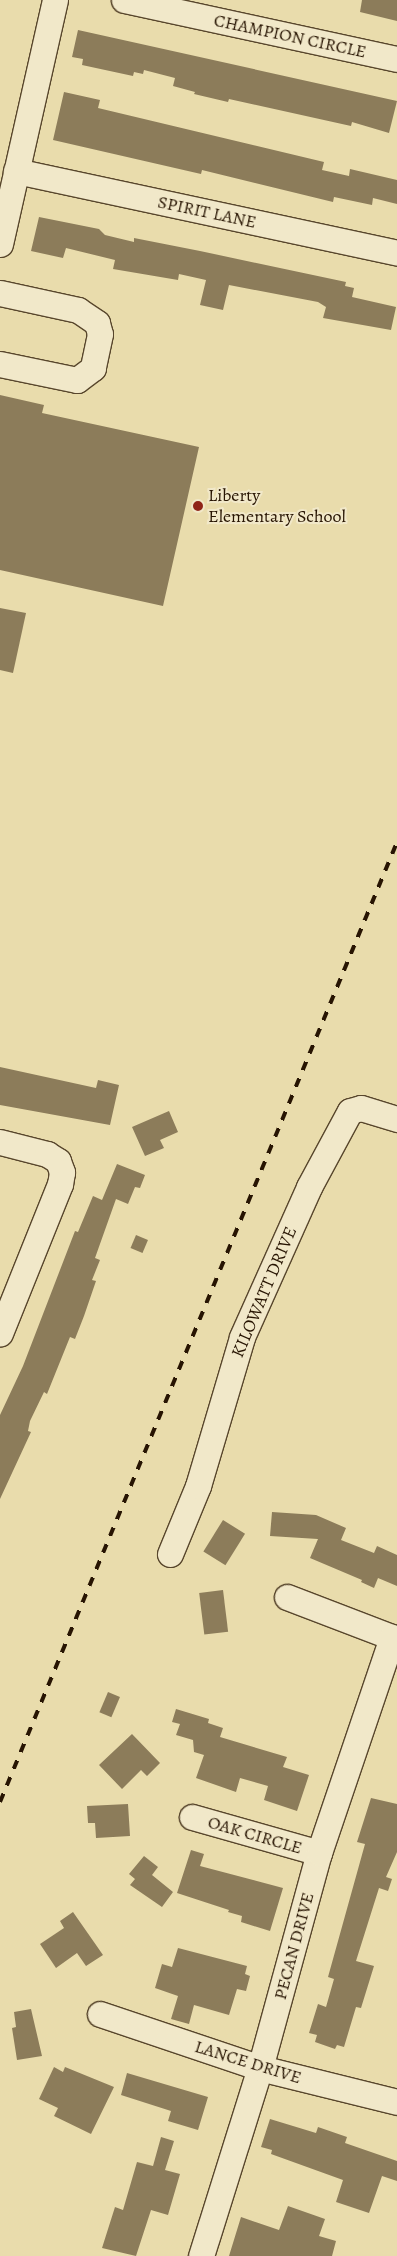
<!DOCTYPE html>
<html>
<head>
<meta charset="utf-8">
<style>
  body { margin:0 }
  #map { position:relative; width:397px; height:2256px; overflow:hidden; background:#e9dcac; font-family:Alegreya,serif }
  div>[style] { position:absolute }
  .building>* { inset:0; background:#8c7c5a; transform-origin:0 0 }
  .roads { filter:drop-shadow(1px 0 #58462c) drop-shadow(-1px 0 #58462c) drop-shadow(0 1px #58462c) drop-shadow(0 -1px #58462c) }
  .minor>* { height:25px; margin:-12.5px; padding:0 12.5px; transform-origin:12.5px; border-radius:12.5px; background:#f1e8c9 }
  .rail>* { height:4px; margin-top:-2px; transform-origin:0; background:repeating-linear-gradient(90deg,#271402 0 9px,transparent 0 18px) }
  .dots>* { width:14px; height:14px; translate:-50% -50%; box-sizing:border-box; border:2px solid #f1e8c9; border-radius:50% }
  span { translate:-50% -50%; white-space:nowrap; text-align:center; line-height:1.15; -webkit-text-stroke:4px #f1e8c9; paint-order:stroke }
  .street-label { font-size:18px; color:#271402 }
  .poi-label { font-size:18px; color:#271402 }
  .left { translate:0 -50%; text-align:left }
</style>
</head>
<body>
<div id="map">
  <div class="building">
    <div style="clip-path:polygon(362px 0,397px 0,397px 21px,360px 12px)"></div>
    <div style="clip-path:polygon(78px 30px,397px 101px,389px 133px,352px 122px,351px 126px,229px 99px,228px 102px,194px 94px,195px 92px,173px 86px,175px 78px,144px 70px,143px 74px,134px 72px,133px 76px,82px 65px,83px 59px,72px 57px)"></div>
    <div style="clip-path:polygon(64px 92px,100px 100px,98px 108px,324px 162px,322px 170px,349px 176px,350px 169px,397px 180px,397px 204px,373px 198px,372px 205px,334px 197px,333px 202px,202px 170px,201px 174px,53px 140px)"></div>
    <div style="clip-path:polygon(39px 217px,99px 229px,105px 235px,134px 242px,134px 238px,200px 251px,346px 282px,345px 286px,354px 288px,352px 297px,396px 307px,391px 330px,323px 318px,326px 307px,318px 302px,229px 285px,223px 310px,200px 305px,206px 280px,179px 274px,178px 280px,113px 269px,115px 260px,66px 248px,63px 258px,31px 251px)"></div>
    <div style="clip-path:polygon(0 395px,44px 405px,42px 413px,199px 447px,163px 606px,0 570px)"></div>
    <div style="clip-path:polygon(0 608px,26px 613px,13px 673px,0 670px)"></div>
    <div style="clip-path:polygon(0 1067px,96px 1088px,98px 1080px,119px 1085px,110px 1125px,0 1105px)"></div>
    <div style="clip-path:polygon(169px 1111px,178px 1132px,160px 1140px,164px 1148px,145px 1156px,132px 1127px)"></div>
    <div style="clip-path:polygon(117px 1164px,145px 1175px,140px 1188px,135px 1187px,128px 1204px,116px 1199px,95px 1258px,100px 1260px,92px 1280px,96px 1281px,84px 1316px,75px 1339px,70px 1337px,47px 1394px,44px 1392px,30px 1421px,28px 1431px,31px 1432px,0 1499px,0 1415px,23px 1366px,75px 1231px,78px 1232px,93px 1196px,102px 1200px)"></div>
    <div style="left:136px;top:1235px;width:13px;height:14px;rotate:23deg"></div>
    <div style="clip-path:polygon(272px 1512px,316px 1515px,346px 1528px,341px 1540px,374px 1553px,377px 1546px,397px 1555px,397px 1586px,378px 1578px,374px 1588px,361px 1582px,362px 1580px,310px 1558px,318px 1539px,270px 1536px)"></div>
    <div style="left:223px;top:1520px;width:26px;height:37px;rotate:32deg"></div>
    <div style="left:223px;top:1590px;width:42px;height:24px;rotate:83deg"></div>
    <div style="left:108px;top:1692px;width:13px;height:22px;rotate:23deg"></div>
    <div style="clip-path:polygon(176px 1709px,209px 1719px,208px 1723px,223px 1728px,220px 1737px,287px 1757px,283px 1767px,309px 1775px,297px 1811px,264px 1800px,268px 1786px,240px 1778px,236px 1792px,196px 1778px,204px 1755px,194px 1752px,193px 1740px,176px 1735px,180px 1724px,172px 1722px)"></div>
    <div style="clip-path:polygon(132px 1734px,160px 1763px,147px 1776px,141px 1770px,122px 1789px,99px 1765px)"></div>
    <div style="clip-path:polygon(371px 1798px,397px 1804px,397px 1852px,386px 1877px,392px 1879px,388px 1891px,379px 1888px,356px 1961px,374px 1966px,361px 2008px,356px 2007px,344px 2047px,337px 2045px,335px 2049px,315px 2042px,317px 2035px,309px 2033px,318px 2004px,326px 2007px,334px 1979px,328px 1977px,365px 1844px,357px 1842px)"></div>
    <div style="clip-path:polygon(128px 1804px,130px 1836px,96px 1838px,95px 1823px,88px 1823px,87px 1806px)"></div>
    <div style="clip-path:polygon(191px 1850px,204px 1854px,200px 1866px,283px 1888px,270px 1931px,241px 1922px,242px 1916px,228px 1912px,229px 1910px,177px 1893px)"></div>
    <div style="clip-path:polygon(144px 1856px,158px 1867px,152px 1875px,173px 1892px,162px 1907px,130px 1885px,135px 1879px,129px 1874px)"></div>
    <div style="clip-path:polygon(73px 1912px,103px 1955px,86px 1966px,77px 1953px,56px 1968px,40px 1944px,64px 1928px,60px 1921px)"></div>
    <div style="clip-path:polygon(178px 1948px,247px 1966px,245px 1974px,250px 1976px,246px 1991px,237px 1989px,229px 2015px,194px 2005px,189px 2024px,171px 2019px,178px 1996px,155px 1988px,162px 1964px,172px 1967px)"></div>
    <div style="clip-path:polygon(31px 2009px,42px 2056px,17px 2060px,12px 2028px,16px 2027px,14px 2012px)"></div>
    <div style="clip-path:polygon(54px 2067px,63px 2072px,65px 2067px,114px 2087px,91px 2134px,54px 2116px,58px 2108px,39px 2099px)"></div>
    <div style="clip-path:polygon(127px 2073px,208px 2097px,198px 2130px,168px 2121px,171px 2111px,121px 2095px)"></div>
    <div style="clip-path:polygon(270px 2119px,316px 2133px,318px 2127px,347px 2137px,345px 2143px,397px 2161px,397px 2181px,382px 2176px,369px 2213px,336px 2202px,343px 2180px,271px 2154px,272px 2150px,261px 2147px)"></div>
    <div style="clip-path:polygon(161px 2137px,174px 2141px,165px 2170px,180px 2174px,168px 2215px,151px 2210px,136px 2256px,102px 2248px,115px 2207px,123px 2210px,137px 2162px,153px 2166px)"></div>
    <div style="clip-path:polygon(288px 2206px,325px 2219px,319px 2236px,336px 2241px,332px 2256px,229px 2256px,241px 2217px,279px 2230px)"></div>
  </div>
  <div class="roads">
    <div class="minor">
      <div style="left:124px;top:0;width:279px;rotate:12.2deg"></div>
      <div style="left:16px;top:171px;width:390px;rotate:12.1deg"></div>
      <div style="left:0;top:244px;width:250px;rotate:-77.3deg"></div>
      <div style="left:0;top:293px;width:80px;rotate:12.3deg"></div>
      <div style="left:78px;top:310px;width:23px;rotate:34deg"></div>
      <div style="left:97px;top:323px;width:11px;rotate:75deg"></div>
      <div style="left:100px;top:334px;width:35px;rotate:102deg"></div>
      <div style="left:93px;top:368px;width:20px;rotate:143deg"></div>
      <div style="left:77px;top:380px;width:79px;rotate:-168.3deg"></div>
      <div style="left:0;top:1142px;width:49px;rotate:14.3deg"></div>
      <div style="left:47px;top:1154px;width:13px;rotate:32deg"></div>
      <div style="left:58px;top:1161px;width:12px;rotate:70deg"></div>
      <div style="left:62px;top:1172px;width:12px;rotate:99deg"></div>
      <div style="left:60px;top:1184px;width:161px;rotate:111.9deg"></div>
      <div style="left:170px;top:1554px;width:74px;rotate:-67.6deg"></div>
      <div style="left:198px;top:1486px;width:155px;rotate:-73.5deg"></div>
      <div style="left:242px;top:1337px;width:164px;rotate:-65.9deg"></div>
      <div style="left:309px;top:1187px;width:86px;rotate:-61.7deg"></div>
      <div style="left:350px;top:1111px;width:11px;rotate:-15deg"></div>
      <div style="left:361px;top:1108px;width:38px;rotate:17deg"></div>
      <div style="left:287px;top:1597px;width:118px;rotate:20.9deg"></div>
      <div style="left:192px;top:1817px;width:132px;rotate:15.8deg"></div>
      <div style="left:100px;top:2014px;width:169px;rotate:18.6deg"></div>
      <div style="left:260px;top:2068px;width:141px;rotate:13.9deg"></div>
      <div style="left:201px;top:2256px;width:197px;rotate:-72.6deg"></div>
      <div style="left:260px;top:2068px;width:223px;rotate:-74.7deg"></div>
      <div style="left:319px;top:1853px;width:228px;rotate:-71.3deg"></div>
    </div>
  </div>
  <div class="rail">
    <div style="left:0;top:1802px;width:1039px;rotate:-67.53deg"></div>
  </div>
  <div class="dots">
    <div style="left:198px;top:506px;background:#8f2418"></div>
  </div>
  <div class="street-label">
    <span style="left:290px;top:36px;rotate:12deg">CHAMPION CIRCLE</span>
    <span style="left:207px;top:212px;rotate:12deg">SPIRIT LANE</span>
    <span style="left:264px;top:1292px;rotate:-67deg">KILOWATT DRIVE</span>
    <span style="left:255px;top:1835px;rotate:16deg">OAK CIRCLE</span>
    <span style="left:294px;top:1946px;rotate:-75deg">PECAN DRIVE</span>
    <span style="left:248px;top:2062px;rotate:17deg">LANCE DRIVE</span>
  </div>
  <div class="poi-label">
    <span class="left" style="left:208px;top:506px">Liberty<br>Elementary School</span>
  </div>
</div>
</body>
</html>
